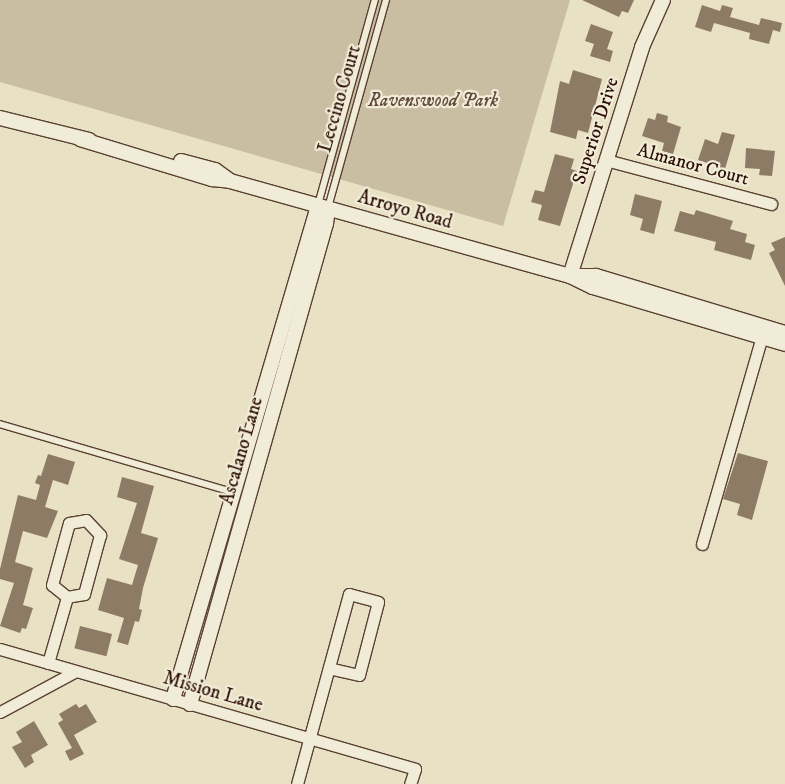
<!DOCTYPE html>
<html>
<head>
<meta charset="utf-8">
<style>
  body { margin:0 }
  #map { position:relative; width:785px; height:784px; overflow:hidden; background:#e9e1c3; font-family:"IM FELL DW Pica",serif }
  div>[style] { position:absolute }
  .green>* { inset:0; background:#c9bda2 }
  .building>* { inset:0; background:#8e7b66; transform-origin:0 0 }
  .roads { filter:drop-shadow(1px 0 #5a4132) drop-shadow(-1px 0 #5a4132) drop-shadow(0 1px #5a4132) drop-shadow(0 -1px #5a4132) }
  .service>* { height:5.5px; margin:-2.75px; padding:0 2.75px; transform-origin:2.75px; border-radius:2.75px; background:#f1ecd8 }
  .minor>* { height:11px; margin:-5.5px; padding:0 5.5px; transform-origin:5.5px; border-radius:5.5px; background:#f1ecd8 }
  .tertiary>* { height:14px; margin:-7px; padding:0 7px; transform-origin:7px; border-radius:7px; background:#f1ecd8 }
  span { translate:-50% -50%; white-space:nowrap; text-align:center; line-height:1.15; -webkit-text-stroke:4.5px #f1ecd8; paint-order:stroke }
  .street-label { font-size:19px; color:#2b0c02 }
  .park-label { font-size:19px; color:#624a3a; font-style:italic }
</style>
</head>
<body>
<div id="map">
  <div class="green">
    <div style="clip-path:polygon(0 0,570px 0,503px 226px,0 82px)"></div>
  </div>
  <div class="building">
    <div style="clip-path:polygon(582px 0,634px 0,628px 13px,622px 11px,619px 17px)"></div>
    <div style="clip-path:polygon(702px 5px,720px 11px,722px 5px,733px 8px,730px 17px,759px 25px,761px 18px,782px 23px,780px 32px,773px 30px,769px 44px,749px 39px,750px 33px,714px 23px,711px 32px,695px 27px)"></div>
    <div style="clip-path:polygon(591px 24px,613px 32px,607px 49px,613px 51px,610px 62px,590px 56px,594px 44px,585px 41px)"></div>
    <div style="clip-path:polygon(573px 70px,602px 79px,588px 133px,578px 130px,576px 139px,550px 132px,560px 81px,569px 84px)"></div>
    <div style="clip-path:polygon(657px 113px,668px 116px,667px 122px,681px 127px,673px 154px,662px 151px,664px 143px,642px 136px,648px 118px,655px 120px)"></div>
    <div style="clip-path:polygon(722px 132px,735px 135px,725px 169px,698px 160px,705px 139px,718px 144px)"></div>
    <div style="clip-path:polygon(746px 148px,775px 151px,772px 176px,759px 175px,760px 169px,745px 168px)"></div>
    <div style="clip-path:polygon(555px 154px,574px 159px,571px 169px,577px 171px,560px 226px,538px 220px,542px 205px,531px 202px,535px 190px,544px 192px)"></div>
    <div style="clip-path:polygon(635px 194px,662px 201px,654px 234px,640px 230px,643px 219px,630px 215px)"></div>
    <div style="clip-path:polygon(696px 210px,733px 221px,730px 229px,747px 234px,745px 242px,755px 245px,751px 260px,714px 250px,716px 242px,674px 231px,680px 211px,694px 215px)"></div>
    <div style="clip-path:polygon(785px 237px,785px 286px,769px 253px,775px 250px,771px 243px)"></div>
    <div style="clip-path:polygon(738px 453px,768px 461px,752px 520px,737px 515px,740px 504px,723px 499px)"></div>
    <div style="clip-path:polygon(48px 454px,75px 462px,68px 485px,53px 480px,45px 507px,58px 511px,47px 538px,23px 531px,15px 562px,33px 568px,23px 605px,33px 608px,26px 629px,22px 628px,20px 633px,0 626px,14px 583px,0 579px,0 569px,18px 495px,36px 500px,40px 485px,35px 483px,38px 475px,41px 476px)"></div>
    <div style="clip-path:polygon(122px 477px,154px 486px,141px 533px,158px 538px,143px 588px,139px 609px,142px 610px,139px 622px,135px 621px,128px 645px,117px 642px,124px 618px,98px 610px,107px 578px,132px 585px,138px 565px,119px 559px,137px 503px,117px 497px)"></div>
    <div style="left:80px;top:626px;width:33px;height:23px;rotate:14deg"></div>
    <div style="clip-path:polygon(76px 704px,79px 708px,86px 704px,97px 722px,74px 735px,84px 754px,70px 761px,65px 751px,72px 748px,58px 723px,63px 720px,59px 714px)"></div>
    <div style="clip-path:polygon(34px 721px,48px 745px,31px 755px,34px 762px,25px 768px,12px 747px,22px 742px,16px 732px)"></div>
  </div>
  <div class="roads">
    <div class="service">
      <div style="left:318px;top:205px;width:213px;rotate:-74.5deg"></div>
      <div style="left:328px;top:208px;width:216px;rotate:-74.4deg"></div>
      <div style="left:0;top:424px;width:243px;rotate:16.3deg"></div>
    </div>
    <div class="minor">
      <div style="left:606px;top:160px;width:171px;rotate:14.9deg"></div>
      <div style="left:702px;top:544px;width:224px;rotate:-73.9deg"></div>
      <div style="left:0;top:649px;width:432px;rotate:16.1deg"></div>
      <div style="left:415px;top:769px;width:16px;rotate:108deg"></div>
      <div style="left:48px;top:663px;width:69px;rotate:-73.9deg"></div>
      <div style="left:67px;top:597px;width:19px;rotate:-141deg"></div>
      <div style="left:52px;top:585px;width:64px;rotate:-74.7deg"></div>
      <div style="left:69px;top:523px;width:17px;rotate:-10deg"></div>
      <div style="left:86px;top:520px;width:21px;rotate:47deg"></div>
      <div style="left:100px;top:535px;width:61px;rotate:105.2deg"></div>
      <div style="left:84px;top:594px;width:17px;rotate:170deg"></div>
      <div style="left:0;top:712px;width:86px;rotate:-28.3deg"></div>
      <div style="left:297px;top:784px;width:197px;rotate:-74.7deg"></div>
      <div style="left:349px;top:594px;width:30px;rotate:15deg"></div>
      <div style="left:378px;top:602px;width:75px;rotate:104.6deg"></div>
      <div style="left:359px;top:675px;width:31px;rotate:-167deg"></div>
    </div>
    <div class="tertiary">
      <div style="left:0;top:118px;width:92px;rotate:13.9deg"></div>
      <div style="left:80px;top:139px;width:138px;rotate:16.9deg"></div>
      <div style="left:212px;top:179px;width:18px;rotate:6deg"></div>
      <div style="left:230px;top:181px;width:353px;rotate:15.6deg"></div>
      <div style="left:570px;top:276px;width:25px;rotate:26deg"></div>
      <div style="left:593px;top:287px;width:200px;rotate:16.5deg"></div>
      <div style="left:181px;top:161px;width:35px;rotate:15deg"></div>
      <div style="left:215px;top:170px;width:17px;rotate:36deg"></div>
      <div style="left:570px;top:276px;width:240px;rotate:-72.5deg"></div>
      <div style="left:642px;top:47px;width:51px;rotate:-65.9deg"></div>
      <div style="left:573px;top:276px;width:23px"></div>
      <div style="left:596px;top:276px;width:197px;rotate:16.8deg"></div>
      <div style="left:173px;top:699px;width:514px;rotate:-73.61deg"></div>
      <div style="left:190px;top:704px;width:499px;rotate:-74.2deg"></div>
      <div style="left:326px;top:224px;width:16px;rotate:-83deg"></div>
    </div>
  </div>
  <div class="street-label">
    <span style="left:340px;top:99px;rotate:-74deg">Leccino Court</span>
    <span style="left:596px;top:131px;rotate:-72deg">Superior Drive</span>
    <span style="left:693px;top:165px;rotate:15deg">Almanor Court</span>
    <span style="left:405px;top:210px;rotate:16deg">Arroyo Road</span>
    <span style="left:242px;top:451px;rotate:-74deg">Ascalano Lane</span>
    <span style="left:213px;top:692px;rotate:16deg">Mission Lane</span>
  </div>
  <div class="park-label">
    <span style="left:433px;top:101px">Ravenswood Park</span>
  </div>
</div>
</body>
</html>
